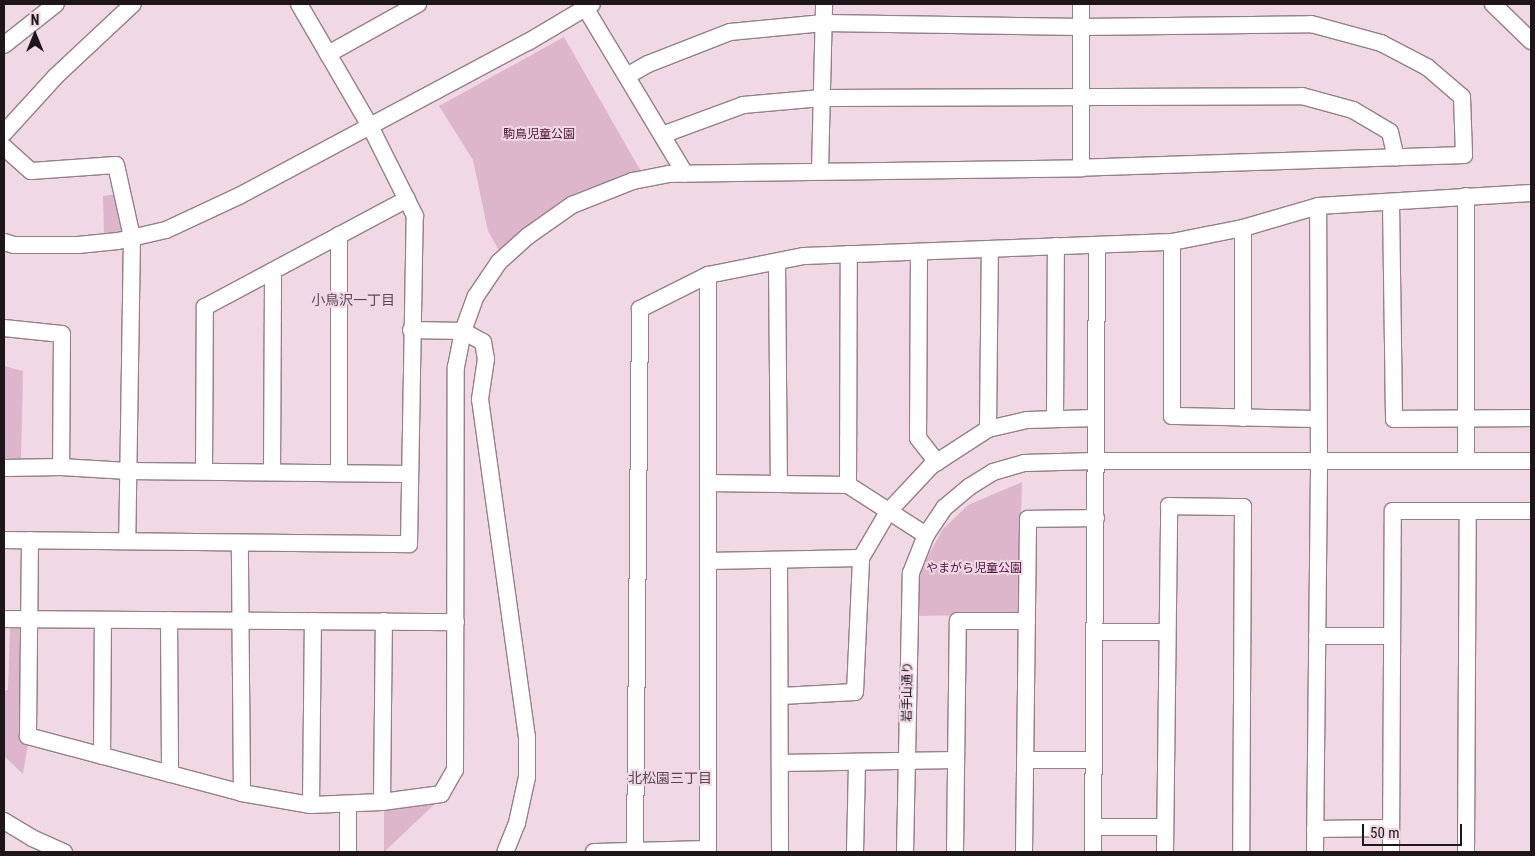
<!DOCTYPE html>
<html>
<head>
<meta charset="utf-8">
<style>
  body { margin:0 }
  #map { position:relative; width:1535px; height:856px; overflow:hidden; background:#f0d8e5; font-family:"Roboto Condensed","Noto Sans JP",sans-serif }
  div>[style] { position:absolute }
  .green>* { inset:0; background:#ddb6cc }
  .roads { filter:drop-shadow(1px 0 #967f8c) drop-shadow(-1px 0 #967f8c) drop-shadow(0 1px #967f8c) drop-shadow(0 -1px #967f8c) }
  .minor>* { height:16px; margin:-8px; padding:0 8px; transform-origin:8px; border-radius:8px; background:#fff }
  span { translate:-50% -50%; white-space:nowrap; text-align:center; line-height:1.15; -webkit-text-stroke:4px #f0d8e5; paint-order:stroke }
  .park-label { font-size:12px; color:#4e113b }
  .street-label { font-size:12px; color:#1e161b }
  .neighbourhood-label { font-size:14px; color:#5b4752 }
  .frame { position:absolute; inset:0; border:5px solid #1e161b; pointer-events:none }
  .north { position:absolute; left:10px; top:10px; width:50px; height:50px; -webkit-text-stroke:4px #f0d8e5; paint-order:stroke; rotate:0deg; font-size:14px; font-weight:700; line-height:20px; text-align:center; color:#1e161b }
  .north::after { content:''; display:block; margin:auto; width:18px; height:22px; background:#1e161b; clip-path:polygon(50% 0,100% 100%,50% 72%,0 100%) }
  .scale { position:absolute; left:1362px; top:824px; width:100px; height:22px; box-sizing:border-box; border:2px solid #1e161b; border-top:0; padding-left:6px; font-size:15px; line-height:18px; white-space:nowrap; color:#1e161b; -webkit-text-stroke:4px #f0d8e5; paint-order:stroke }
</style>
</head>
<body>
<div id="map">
  <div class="green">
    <div style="clip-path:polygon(564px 37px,643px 175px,500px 252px,488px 231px,473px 160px,439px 106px)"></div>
    <div style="clip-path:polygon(118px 194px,121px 232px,104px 234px,103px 196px)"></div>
    <div style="clip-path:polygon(4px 366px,23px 371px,21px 460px,4px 460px)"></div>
    <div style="clip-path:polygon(1022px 482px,1018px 614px,918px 616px,920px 570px,943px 529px,968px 505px)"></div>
    <div style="clip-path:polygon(25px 626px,28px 744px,23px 774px,4px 756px,4px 691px,8px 690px,10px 627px)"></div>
    <div style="clip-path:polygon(438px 801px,384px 852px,384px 810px)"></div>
  </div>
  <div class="roads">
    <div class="minor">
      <div style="left:583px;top:4px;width:198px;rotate:59deg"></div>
      <div style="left:1493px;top:4px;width:53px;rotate:44.2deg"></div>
      <div style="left:4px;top:45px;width:66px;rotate:-38.3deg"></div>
      <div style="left:328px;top:54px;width:103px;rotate:-29.1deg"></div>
      <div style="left:627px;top:76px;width:24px;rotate:-30deg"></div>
      <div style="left:648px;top:64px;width:88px;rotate:-21.3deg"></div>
      <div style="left:730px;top:32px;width:94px;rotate:-5.5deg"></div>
      <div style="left:824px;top:23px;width:257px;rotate:0.9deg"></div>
      <div style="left:1081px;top:27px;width:230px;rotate:-0.7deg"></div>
      <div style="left:1311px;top:24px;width:73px;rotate:15.2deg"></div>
      <div style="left:1381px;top:43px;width:52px;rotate:27.6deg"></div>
      <div style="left:1427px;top:67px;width:46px;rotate:40.6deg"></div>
      <div style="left:1462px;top:97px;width:58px;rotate:88deg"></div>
      <div style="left:1464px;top:155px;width:383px;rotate:178.1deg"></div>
      <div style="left:4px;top:133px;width:77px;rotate:-47.6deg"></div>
      <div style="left:56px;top:76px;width:105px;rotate:-43.1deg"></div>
      <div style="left:662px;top:135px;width:86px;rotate:-20.3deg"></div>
      <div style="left:743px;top:105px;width:79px;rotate:-5.1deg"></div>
      <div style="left:822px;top:98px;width:480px;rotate:-0.2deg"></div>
      <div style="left:1302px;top:96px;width:53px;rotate:15.4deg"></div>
      <div style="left:1353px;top:110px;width:43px;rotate:30.7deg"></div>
      <div style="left:1390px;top:132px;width:26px;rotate:77deg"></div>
      <div style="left:4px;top:147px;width:36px;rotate:42deg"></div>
      <div style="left:31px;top:171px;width:85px;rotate:-4deg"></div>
      <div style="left:116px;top:165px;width:74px;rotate:77.5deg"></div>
      <div style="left:132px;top:237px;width:303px;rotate:90.9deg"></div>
      <div style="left:820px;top:171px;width:167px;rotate:-88.6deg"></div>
      <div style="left:1391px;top:202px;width:217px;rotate:89.2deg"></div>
      <div style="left:1394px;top:419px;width:137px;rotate:-0.4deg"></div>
      <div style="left:1243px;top:228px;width:190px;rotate:90deg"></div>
      <div style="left:4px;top:242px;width:10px;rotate:17deg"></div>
      <div style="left:14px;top:245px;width:64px"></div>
      <div style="left:78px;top:245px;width:40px;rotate:-5.7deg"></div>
      <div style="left:118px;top:241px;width:49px;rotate:-12.9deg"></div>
      <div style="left:166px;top:230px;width:81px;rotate:-25deg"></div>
      <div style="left:239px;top:196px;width:327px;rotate:-28.1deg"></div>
      <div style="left:528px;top:42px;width:74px;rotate:-30.7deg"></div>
      <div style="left:1172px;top:242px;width:174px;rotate:90deg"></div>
      <div style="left:1172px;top:416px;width:146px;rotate:1.2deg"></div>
      <div style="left:919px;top:252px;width:186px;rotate:90.3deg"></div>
      <div style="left:918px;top:438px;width:31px;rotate:52deg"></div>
      <div style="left:777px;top:262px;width:220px;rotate:89.5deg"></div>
      <div style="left:4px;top:328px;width:58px;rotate:5.9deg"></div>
      <div style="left:62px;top:334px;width:133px;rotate:90.4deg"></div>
      <div style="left:61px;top:467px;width:67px;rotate:3.4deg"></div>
      <div style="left:128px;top:471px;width:282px;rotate:0.6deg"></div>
      <div style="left:411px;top:330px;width:52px;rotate:1.1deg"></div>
      <div style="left:463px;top:331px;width:23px;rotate:29deg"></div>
      <div style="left:483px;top:342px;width:17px;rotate:80deg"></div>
      <div style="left:486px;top:359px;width:40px;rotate:98.5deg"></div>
      <div style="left:480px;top:399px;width:341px;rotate:82.1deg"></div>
      <div style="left:527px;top:737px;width:40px;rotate:90deg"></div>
      <div style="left:527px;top:777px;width:47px;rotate:102.3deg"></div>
      <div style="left:517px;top:823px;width:31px;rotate:112deg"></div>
      <div style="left:1055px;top:419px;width:173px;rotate:-89.7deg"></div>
      <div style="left:988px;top:429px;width:180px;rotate:-89.4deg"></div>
      <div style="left:1466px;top:461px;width:265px;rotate:-90deg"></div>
      <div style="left:4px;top:468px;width:57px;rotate:-1deg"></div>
      <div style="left:204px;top:471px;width:164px;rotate:-89.7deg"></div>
      <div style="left:205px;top:307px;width:229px;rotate:-28.1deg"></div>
      <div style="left:272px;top:472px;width:201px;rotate:-89.7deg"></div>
      <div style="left:339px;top:473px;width:238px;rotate:-90deg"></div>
      <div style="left:708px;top:483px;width:140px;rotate:0.8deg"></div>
      <div style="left:848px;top:485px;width:93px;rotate:32.7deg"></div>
      <div style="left:848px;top:485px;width:231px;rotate:-89.8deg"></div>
      <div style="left:4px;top:540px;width:405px;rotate:0.6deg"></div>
      <div style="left:409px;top:544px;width:328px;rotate:-89deg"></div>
      <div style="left:415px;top:216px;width:101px;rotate:-116.6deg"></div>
      <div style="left:370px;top:126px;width:141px;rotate:-120.2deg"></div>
      <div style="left:30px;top:540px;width:196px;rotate:90.6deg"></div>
      <div style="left:28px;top:736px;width:221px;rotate:14.9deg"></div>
      <div style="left:242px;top:793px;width:250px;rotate:-90.5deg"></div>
      <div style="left:779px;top:560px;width:292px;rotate:89.8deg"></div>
      <div style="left:708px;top:561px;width:153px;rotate:-1.1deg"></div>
      <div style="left:4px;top:619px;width:452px;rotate:0.4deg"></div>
      <div style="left:169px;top:620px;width:154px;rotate:89.6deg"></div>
      <div style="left:1095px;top:632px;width:72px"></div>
      <div style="left:1317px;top:636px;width:75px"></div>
      <div style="left:781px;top:696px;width:74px;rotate:-3.1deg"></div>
      <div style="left:855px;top:692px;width:134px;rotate:-87.4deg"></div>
      <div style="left:861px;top:558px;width:53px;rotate:-59.6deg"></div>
      <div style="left:888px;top:512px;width:63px;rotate:-46.9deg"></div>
      <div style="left:931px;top:466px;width:68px;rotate:-33deg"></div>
      <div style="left:988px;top:429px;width:40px;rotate:-13deg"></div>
      <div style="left:1027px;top:420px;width:69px;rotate:-1.7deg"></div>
      <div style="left:102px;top:756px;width:136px;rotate:-89.6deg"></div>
      <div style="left:1025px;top:760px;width:69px"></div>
      <div style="left:780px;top:763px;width:176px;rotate:-1deg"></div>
      <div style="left:242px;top:793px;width:70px;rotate:9.9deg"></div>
      <div style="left:311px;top:805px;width:71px;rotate:-2.4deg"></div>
      <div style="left:382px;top:802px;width:60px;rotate:-7.7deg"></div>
      <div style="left:441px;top:794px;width:28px;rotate:-60deg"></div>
      <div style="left:455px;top:770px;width:403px;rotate:-89.9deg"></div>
      <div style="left:456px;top:367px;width:37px;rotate:-79deg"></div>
      <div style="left:463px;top:331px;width:37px;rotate:-70deg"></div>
      <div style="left:476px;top:296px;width:41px;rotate:-55.9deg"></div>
      <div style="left:499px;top:262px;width:39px;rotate:-42deg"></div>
      <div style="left:528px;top:236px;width:54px;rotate:-35.2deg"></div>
      <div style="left:572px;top:205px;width:66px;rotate:-21.5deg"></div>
      <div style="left:633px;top:181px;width:37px;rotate:-11deg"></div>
      <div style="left:669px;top:174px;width:412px;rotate:-0.8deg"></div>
      <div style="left:1081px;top:168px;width:164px;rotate:-90deg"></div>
      <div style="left:382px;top:802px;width:181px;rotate:-89.4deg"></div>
      <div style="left:348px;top:804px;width:48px;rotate:90deg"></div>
      <div style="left:311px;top:805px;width:184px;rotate:-89.4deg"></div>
      <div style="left:4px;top:821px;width:33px;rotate:31deg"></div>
      <div style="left:32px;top:838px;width:35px;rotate:24deg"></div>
      <div style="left:1094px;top:827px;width:71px"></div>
      <div style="left:1315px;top:829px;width:76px;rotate:-0.8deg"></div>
      <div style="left:635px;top:851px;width:542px;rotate:-89.47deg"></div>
      <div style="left:640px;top:309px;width:76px;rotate:-26.6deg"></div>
      <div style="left:594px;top:852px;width:114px;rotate:-1.5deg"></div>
      <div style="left:708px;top:852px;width:577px;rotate:-90deg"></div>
      <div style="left:708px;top:275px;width:98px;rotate:-11.2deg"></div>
      <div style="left:804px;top:256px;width:368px;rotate:-2.2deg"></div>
      <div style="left:1172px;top:242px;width:72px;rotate:-11.2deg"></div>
      <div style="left:1243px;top:228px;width:78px;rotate:-16.3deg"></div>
      <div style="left:1318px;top:206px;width:213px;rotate:-3.5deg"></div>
      <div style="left:855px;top:852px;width:89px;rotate:-88.7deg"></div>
      <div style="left:905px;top:852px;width:279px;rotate:-88.8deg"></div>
      <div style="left:911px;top:573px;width:41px;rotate:-68.5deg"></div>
      <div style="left:926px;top:535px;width:32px;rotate:-56deg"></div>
      <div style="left:944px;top:508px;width:33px;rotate:-40deg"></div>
      <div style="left:969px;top:487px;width:28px;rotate:-32deg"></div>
      <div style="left:993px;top:472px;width:32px;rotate:-16deg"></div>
      <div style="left:1024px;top:463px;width:72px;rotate:-1.6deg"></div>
      <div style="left:1096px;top:461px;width:435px"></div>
      <div style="left:955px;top:852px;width:231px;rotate:-89.3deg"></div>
      <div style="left:958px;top:621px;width:69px"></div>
      <div style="left:1024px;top:852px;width:333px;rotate:-89.3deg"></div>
      <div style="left:1028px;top:519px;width:68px;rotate:-0.8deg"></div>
      <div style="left:1093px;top:852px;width:606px;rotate:-89.62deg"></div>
      <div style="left:1165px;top:852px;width:346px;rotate:-89.3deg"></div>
      <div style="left:1169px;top:506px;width:74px;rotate:0.8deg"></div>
      <div style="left:1243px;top:507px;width:345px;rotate:90.3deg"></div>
      <div style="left:1315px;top:852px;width:392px;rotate:-89.4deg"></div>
      <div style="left:1319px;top:460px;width:254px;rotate:-90.2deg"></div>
      <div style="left:1391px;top:852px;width:341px;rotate:-89.7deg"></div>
      <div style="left:1393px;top:511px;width:138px"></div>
      <div style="left:1466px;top:852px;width:341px;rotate:-89.7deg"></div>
    </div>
  </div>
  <div class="park-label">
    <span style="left:539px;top:135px">駒鳥児童公園</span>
    <span style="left:974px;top:569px">やまがら児童公園</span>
  </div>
  <div class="street-label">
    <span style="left:908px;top:692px;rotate:-89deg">岩手山通り</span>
  </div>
  <div class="neighbourhood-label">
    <span style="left:353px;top:300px">小鳥沢一丁目</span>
    <span style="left:670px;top:778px">北松園三丁目</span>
  </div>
  <div class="frame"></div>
  <div class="north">N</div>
  <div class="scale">50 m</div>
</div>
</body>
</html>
